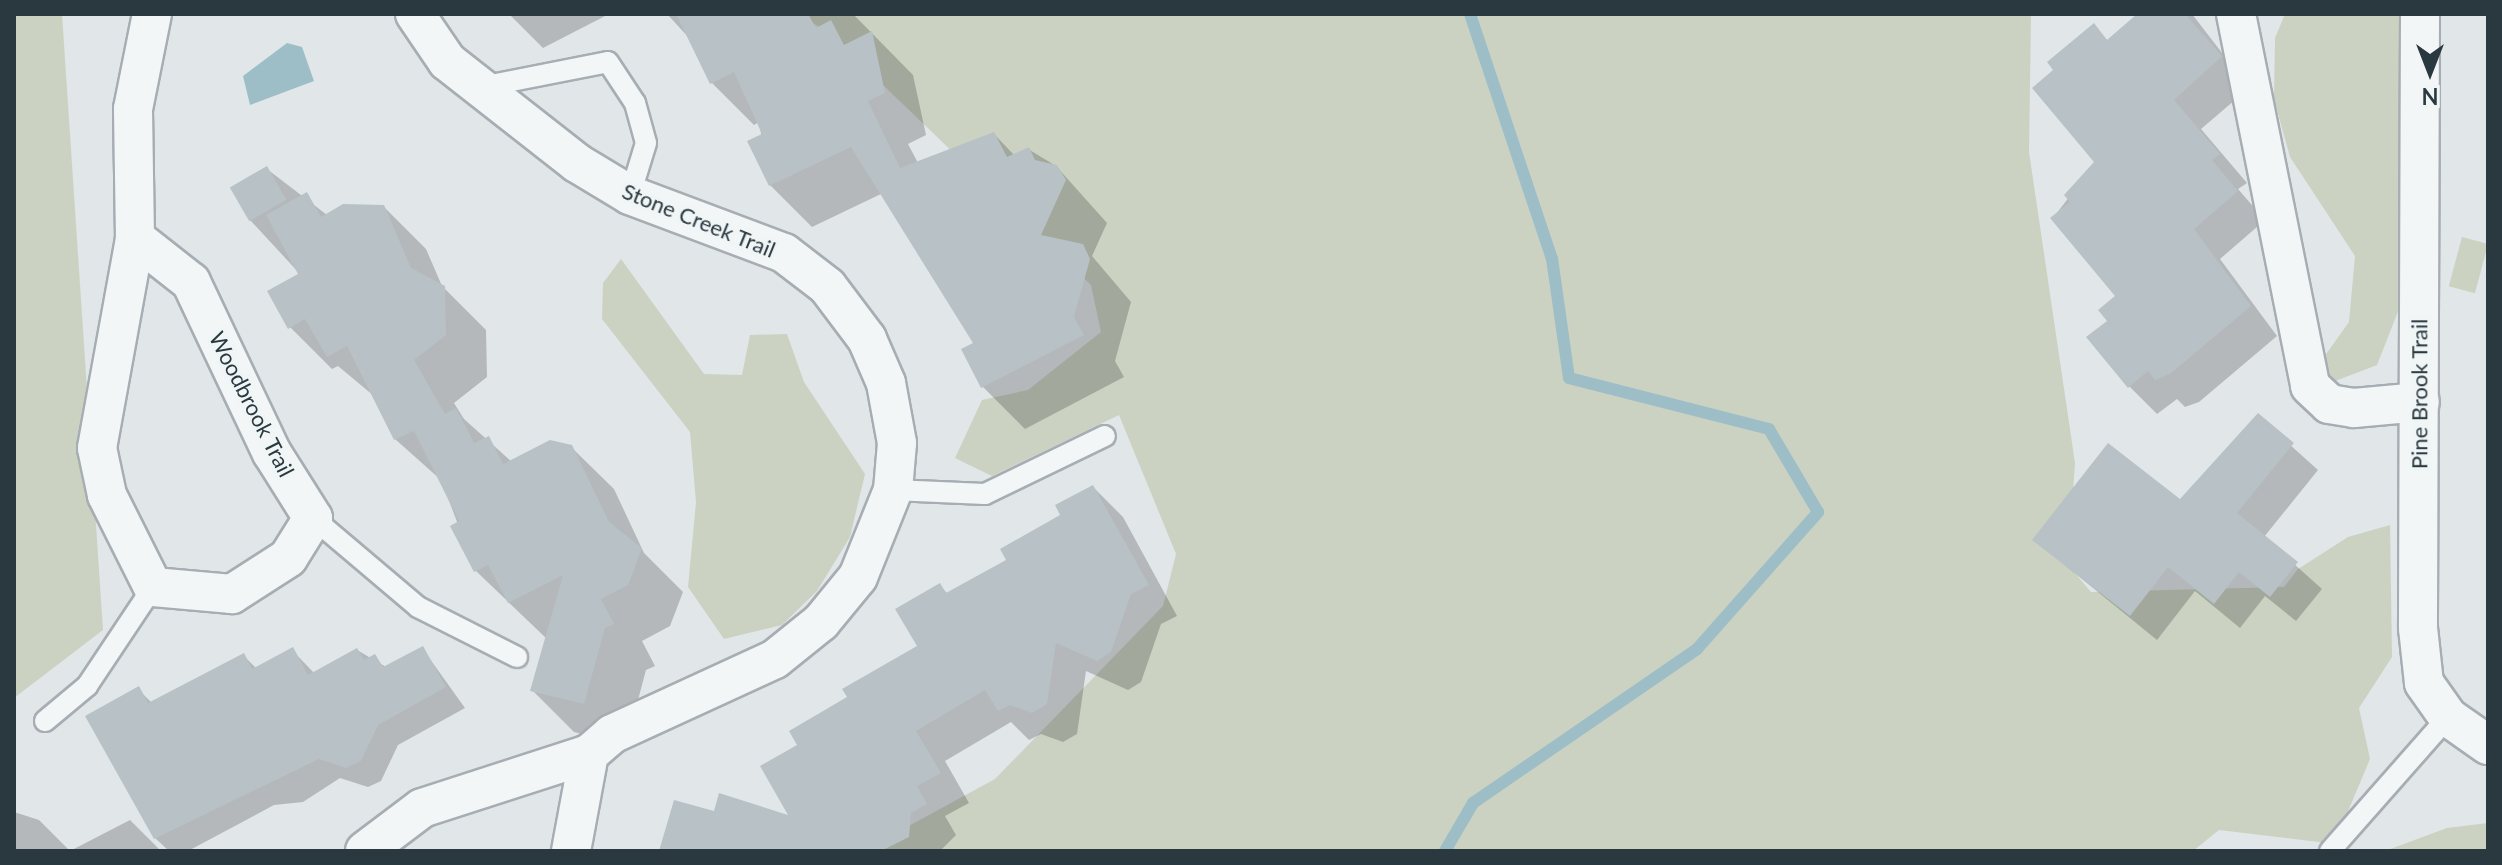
<!DOCTYPE html>
<html>
<head>
<meta charset="utf-8">
<style>
  body { margin:0 }
  #map { position:relative; width:2502px; height:865px; overflow:hidden; background:#e1e6e9; font-family:Lato,sans-serif }
  div>[style] { position:absolute }
  .green>* { inset:0; background:#cbd2c2; transform-origin:0 0 }
  .water>* { inset:0; background:#9ebec7 }
  .shadow>* { inset:0; background:#0003 }
  .stream>* { height:12px; margin:-6px; padding:0 6px; transform-origin:6px; border-radius:6px; background:#9ebec7 }
  .building>* { inset:0; background:#b8c1c5; transform-origin:0 0 }
  .roads { filter:drop-shadow(2px 0 #a6aeb3) drop-shadow(-2px 0 #a6aeb3) drop-shadow(0 2px #a6aeb3) drop-shadow(0 -2px #a6aeb3) }
  .service>* { height:20px; margin:-10px; padding:0 10px; transform-origin:10px; border-radius:10px; background:#f3f6f7 }
  .minor>* { height:38px; margin:-19px; padding:0 19px; transform-origin:19px; border-radius:19px; background:#f3f6f7 }
  span { translate:-50% -50%; white-space:nowrap; text-align:center; line-height:1.15; -webkit-text-stroke:8px #f0f5f6; paint-order:stroke }
  .street-label { font-size:22px; color:#2a3840 }
  .frame { position:absolute; inset:0; border:16px solid #2a3840; pointer-events:none }
  .north { position:absolute; left:2390px; top:32px; width:80px; height:80px; -webkit-text-stroke:6px #f0f5f6; paint-order:stroke; rotate:180deg; font-size:22px; font-weight:700; line-height:32px; text-align:center; color:#2a3840 }
  .north::after { content:''; display:block; margin:auto; width:28px; height:36px; background:#2a3840; clip-path:polygon(50% 0,100% 100%,50% 72%,0 100%) }
</style>
</head>
<body>
<div id="map">
  <div class="green">
    <div style="clip-path:polygon(14px 14px,62px 14px,103px 630px,14px 698px)"></div>
    <div style="clip-path:polygon(799px 14px,2031px 14px,2029px 152px,2075px 463px,2068px 565px,2091px 592px,2284px 587px,2298px 569px,2348px 537px,2390px 525px,2392px 657px,2359px 708px,2370px 759px,2346px 816px,2327px 843px,2219px 830px,2193px 851px,863px 851px,995px 779px,1163px 606px,1176px 554px,1119px 415px,992px 476px,955px 458px,982px 400px,1028px 390px,1101px 332px,1091px 285px,830px 34px)"></div>
    <div style="clip-path:polygon(2285px 14px,2410px 14px,2403px 299px,2377px 365px,2330px 383px,2319px 364px,2349px 322px,2355px 256px,2290px 157px,2274px 99px,2275px 38px)"></div>
    <div style="left:2462px;top:237px;width:27px;height:51px;rotate:15deg"></div>
    <div style="clip-path:polygon(621px 259px,704px 374px,742px 375px,750px 335px,787px 334px,804px 382px,865px 474px,850px 537px,817px 591px,782px 625px,724px 639px,688px 587px,696px 502px,690px 432px,602px 319px,603px 283px)"></div>
    <div style="clip-path:polygon(2488px 823px,2488px 851px,2385px 851px,2447px 828px)"></div>
  </div>
  <div class="water">
    <div style="clip-path:polygon(287px 43px,302px 47px,314px 81px,250px 105px,243px 76px)"></div>
  </div>
  <div class="shadow">
    <div style="clip-path:polygon(509px 14px,609px 14px,543px 48px)"></div>
    <div style="clip-path:polygon(667px 14px,853px 14px,913px 75px,926px 135px,908px 144px,918px 163px,994px 134px,1015px 156px,1028px 149px,1056px 166px,1107px 223px,1092px 256px,1131px 302px,1115px 361px,1124px 377px,1025px 429px,983px 387px,976px 344px,883px 193px,812px 227px,770px 185px,759px 122px,754px 125px,712px 83px,691px 40px)"></div>
    <div style="clip-path:polygon(2140px 14px,2192px 14px,2249px 88px,2201px 129px,2247px 183px,2238px 189px,2265px 220px,2220px 259px,2277px 336px,2199px 402px,2185px 407px,2177px 399px,2157px 414px,2129px 386px,2109px 321px,2118px 296px,2053px 218px,2096px 162px,2056px 71px,2094px 26px,2109px 42px)"></div>
    <div style="clip-path:polygon(267px 169px,327px 215px,384px 207px,426px 249px,442px 286px,486px 330px,487px 377px,454px 403px,464px 419px,512px 462px,571px 447px,614px 489px,644px 553px,683px 592px,670px 626px,642px 641px,655px 666px,646px 670px,626px 745px,574px 732px,532px 690px,547px 639px,476px 571px,441px 480px,395px 439px,374px 396px,338px 366px,332px 369px,290px 327px,301px 275px,250px 220px)"></div>
    <div style="clip-path:polygon(2258px 416px,2318px 470px,2264px 537px,2322px 589px,2296px 621px,2265px 596px,2240px 628px,2195px 591px,2157px 640px,2034px 540px,2181px 501px)"></div>
    <div style="clip-path:polygon(1093px 487px,1123px 517px,1177px 616px,1161px 624px,1141px 682px,1128px 690px,1086px 671px,1077px 734px,1063px 742px,1041px 734px,1029px 740px,1011px 722px,945px 761px,969px 803px,945px 816px,956px 835px,940px 851px,661px 851px,715px 814px,792px 818px,800px 745px,920px 647px,940px 586px,948px 594px,1008px 561px)"></div>
    <div style="clip-path:polygon(422px 648px,465px 708px,398px 745px,381px 781px,368px 787px,340px 778px,303px 802px,274px 805px,188px 851px,169px 851px,155px 838px,138px 689px,152px 703px,243px 655px,257px 669px,292px 650px,315px 674px,357px 650px,386px 667px)"></div>
    <div style="clip-path:polygon(14px 812px,39px 820px,70px 851px,14px 851px)"></div>
    <div style="clip-path:polygon(130px 820px,161px 851px,70px 851px)"></div>
  </div>
  <div class="stream">
    <div style="left:1445px;top:851px;width:56px;rotate:-59.7deg"></div>
    <div style="left:1473px;top:803px;width:272px;rotate:-34.5deg"></div>
    <div style="left:1697px;top:649px;width:183px;rotate:-48.5deg"></div>
    <div style="left:1818px;top:512px;width:96px;rotate:-120.6deg"></div>
    <div style="left:1769px;top:429px;width:206px;rotate:-165.7deg"></div>
    <div style="left:1569px;top:378px;width:120px;rotate:-98.1deg"></div>
    <div style="left:1552px;top:259px;width:258px;rotate:-108.5deg"></div>
  </div>
  <div class="building">
    <div style="clip-path:polygon(676px 14px,808px 14px,816px 28px,831px 20px,844px 45px,872px 31px,885px 93px,868px 101px,900px 168px,994px 132px,1007px 157px,1029px 147px,1035px 160px,1057px 165px,1066px 180px,1041px 235px,1083px 244px,1090px 259px,1074px 317px,1084px 335px,981px 388px,961px 349px,973px 343px,851px 147px,769px 186px,747px 141px,762px 134px,734px 72px,710px 84px)"></div>
    <div style="clip-path:polygon(2137px 14px,2185px 14px,2222px 56px,2174px 100px,2220px 154px,2212px 160px,2238px 191px,2194px 229px,2251px 306px,2170px 374px,2155px 380px,2148px 371px,2128px 388px,2086px 337px,2107px 321px,2098px 310px,2115px 296px,2050px 218px,2070px 202px,2064px 195px,2094px 162px,2032px 88px,2053px 70px,2047px 62px,2094px 23px,2107px 40px)"></div>
    <div style="left:267px;top:166px;width:39px;height:43px;rotate:60deg"></div>
    <div style="clip-path:polygon(307px 192px,321px 217px,343px 204px,384px 205px,411px 268px,445px 286px,446px 335px,414px 360px,445px 414px,456px 408px,474px 443px,489px 436px,503px 464px,550px 440px,572px 445px,609px 522px,642px 548px,628px 585px,601px 599px,614px 624px,605px 628px,584px 704px,530px 691px,563px 575px,508px 603px,488px 565px,474px 572px,450px 526px,459px 521px,414px 431px,394px 440px,347px 346px,327px 357px,305px 319px,288px 329px,267px 291px,298px 274px,266px 215px)"></div>
    <div style="clip-path:polygon(2258px 413px,2294px 443px,2237px 513px,2298px 562px,2270px 597px,2239px 572px,2214px 604px,2168px 567px,2130px 616px,2032px 540px,2108px 443px,2180px 499px)"></div>
    <div style="clip-path:polygon(1093px 485px,1149px 585px,1131px 594px,1111px 652px,1097px 661px,1056px 643px,1047px 704px,1032px 713px,1010px 705px,998px 711px,985px 690px,916px 731px,941px 773px,917px 786px,927px 804px,911px 813px,909px 837px,881px 851px,659px 851px,674px 800px,714px 811px,719px 793px,788px 815px,760px 766px,797px 745px,789px 731px,847px 697px,842px 689px,917px 646px,895px 609px,940px 583px,946px 593px,1006px 560px,1000px 549px,1060px 515px,1055px 505px)"></div>
    <div style="clip-path:polygon(423px 646px,446px 687px,378px 725px,361px 761px,346px 768px,319px 759px,154px 839px,85px 716px,139px 686px,148px 703px,244px 653px,252px 669px,293px 647px,308px 675px,357px 648px,364px 660px,375px 654px,383px 667px)"></div>
  </div>
  <div class="roads">
    <div class="service">
      <div style="left:481px;top:87px;width:129px;rotate:-11.1deg"></div>
      <div style="left:608px;top:62px;width:49px;rotate:56.6deg"></div>
      <div style="left:635px;top:103px;width:41px;rotate:74.6deg"></div>
      <div style="left:646px;top:143px;width:54px;rotate:107.1deg"></div>
      <div style="left:893px;top:490px;width:92px;rotate:2.5deg"></div>
      <div style="left:985px;top:494px;width:133px;rotate:-25.8deg"></div>
      <div style="left:313px;top:518px;width:138px;rotate:40.3deg"></div>
      <div style="left:418px;top:607px;width:111px;rotate:26.8deg"></div>
      <div style="left:45px;top:721px;width:55px;rotate:-39.8deg"></div>
      <div style="left:87px;top:686px;width:119px;rotate:-56.3deg"></div>
      <div style="left:2330px;top:851px;width:179px;rotate:-48.6deg"></div>
    </div>
    <div class="minor">
      <div style="left:2236px;top:14px;width:379px;rotate:78.7deg"></div>
      <div style="left:2310px;top:386px;width:26px;rotate:43deg"></div>
      <div style="left:2329px;top:404px;width:25px;rotate:9deg"></div>
      <div style="left:2354px;top:408px;width:66px;rotate:-5.2deg"></div>
      <div style="left:2420px;top:14px;width:614px;rotate:90.19deg"></div>
      <div style="left:2418px;top:628px;width:55px;rotate:83.8deg"></div>
      <div style="left:2424px;top:683px;width:42px;rotate:54.8deg"></div>
      <div style="left:2448px;top:717px;width:49px;rotate:35deg"></div>
      <div style="left:135px;top:238px;width:71px;rotate:38.2deg"></div>
      <div style="left:191px;top:282px;width:189px;rotate:64.7deg"></div>
      <div style="left:272px;top:453px;width:77px;rotate:57.8deg"></div>
      <div style="left:313px;top:518px;width:47px;rotate:122deg"></div>
      <div style="left:288px;top:558px;width:67px;rotate:147.3deg"></div>
      <div style="left:232px;top:594px;width:79px;rotate:-174.9deg"></div>
      <div style="left:153px;top:587px;width:103px;rotate:-116.6deg"></div>
      <div style="left:107px;top:495px;width:48px;rotate:-102deg"></div>
      <div style="left:97px;top:448px;width:213px;rotate:-79.7deg"></div>
      <div style="left:135px;top:238px;width:129px;rotate:-90.9deg"></div>
      <div style="left:133px;top:109px;width:97px;rotate:-78.7deg"></div>
      <div style="left:365px;top:851px;width:71px;rotate:-37deg"></div>
      <div style="left:422px;top:808px;width:176px;rotate:-17.9deg"></div>
      <div style="left:589px;top:754px;width:30px;rotate:-41deg"></div>
      <div style="left:612px;top:734px;width:179px;rotate:-24.7deg"></div>
      <div style="left:775px;top:659px;width:59px;rotate:-38.8deg"></div>
      <div style="left:821px;top:622px;width:58px;rotate:-50.6deg"></div>
      <div style="left:858px;top:577px;width:94px;rotate:-68.1deg"></div>
      <div style="left:893px;top:490px;width:47px;rotate:-85.1deg"></div>
      <div style="left:897px;top:443px;width:61px;rotate:-100.4deg"></div>
      <div style="left:886px;top:383px;width:48px;rotate:-113.4deg"></div>
      <div style="left:867px;top:339px;width:66px;rotate:-127deg"></div>
      <div style="left:827px;top:286px;width:54px;rotate:-142.5deg"></div>
      <div style="left:784px;top:253px;width:165px;rotate:-159.4deg"></div>
      <div style="left:630px;top:195px;width:62px;rotate:-148.9deg"></div>
      <div style="left:577px;top:163px;width:165px;rotate:-141.9deg"></div>
      <div style="left:447px;top:61px;width:57px;rotate:-124.2deg"></div>
      <div style="left:571px;top:851px;width:99px;rotate:-79.5deg"></div>
    </div>
  </div>
  <div class="street-label">
    <span style="left:699px;top:220px;rotate:22deg">Stone Creek Trail</span>
    <span style="left:2419px;top:394px;rotate:-90deg">Pine Brook Trail</span>
    <span style="left:252px;top:404px;rotate:63deg">Woodbrook Trail</span>
  </div>
  <div class="frame"></div>
  <div class="north">N</div>
</div>
</body>
</html>
